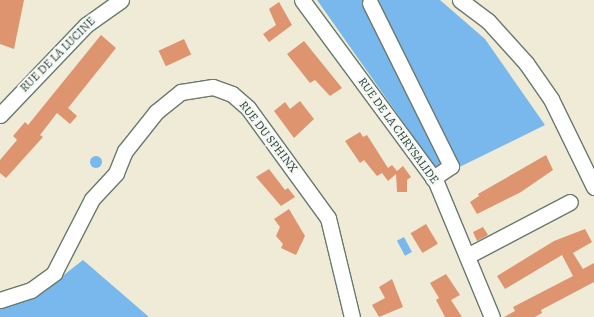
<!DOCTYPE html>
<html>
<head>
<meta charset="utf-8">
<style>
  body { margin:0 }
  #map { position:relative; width:594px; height:317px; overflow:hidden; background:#efebd7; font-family:Alegreya,serif }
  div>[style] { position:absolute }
  .water>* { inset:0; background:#78b8ec; transform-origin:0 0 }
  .round { border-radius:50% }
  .building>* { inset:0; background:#dd946f; transform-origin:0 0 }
  .roads { filter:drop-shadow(1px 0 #687a6d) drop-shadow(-1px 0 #687a6d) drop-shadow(0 1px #687a6d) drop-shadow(0 -1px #687a6d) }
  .minor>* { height:15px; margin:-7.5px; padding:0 7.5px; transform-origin:7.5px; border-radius:7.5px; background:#fff }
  span { translate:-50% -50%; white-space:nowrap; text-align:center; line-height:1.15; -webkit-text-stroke:4px #f6f6f2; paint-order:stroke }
  .street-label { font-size:12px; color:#1f3d34 }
</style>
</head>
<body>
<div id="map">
  <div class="water">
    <div style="clip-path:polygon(317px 0,440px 0,485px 39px,545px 125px,441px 176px)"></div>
    <div class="round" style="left:90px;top:156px;width:12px;height:12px"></div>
    <div style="left:404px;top:237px;width:17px;height:8px;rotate:62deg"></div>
    <div style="clip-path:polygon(83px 260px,149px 317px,0 317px,0 304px,33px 299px)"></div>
  </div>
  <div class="building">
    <div style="clip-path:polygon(0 0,24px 0,14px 49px,0 44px)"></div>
    <div style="clip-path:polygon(279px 2px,292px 25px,269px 42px,263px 34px,276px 25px,269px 9px)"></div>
    <div style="clip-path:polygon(101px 35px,116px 48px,68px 108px,77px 116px,70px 124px,57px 113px,40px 135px,43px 137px,6px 178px,0 173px,0 160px,17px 140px,13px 136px,25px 122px,28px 125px)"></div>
    <div style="left:184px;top:39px;width:17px;height:28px;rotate:65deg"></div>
    <div style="clip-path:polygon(304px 41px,342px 88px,330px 96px,315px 80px,310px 83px,287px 54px)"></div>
    <div style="clip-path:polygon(300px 101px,314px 119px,294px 138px,274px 111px,285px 102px,290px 109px)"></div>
    <div style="clip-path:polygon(360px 132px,363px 137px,367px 135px,388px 168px,392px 165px,397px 171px,403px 166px,411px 177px,407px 180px,407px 192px,397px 192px,396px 174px,388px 181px,382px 173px,377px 176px,364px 160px,360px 163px,345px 141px)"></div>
    <div style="clip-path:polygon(546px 155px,553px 170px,521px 192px,477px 214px,470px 202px,479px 196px,478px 194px)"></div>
    <div style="clip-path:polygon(269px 169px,285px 190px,288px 188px,295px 197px,281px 206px,256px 177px)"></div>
    <div style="clip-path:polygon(289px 209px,305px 236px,296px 255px,281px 248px,283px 244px,276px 236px,280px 227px,274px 219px)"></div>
    <div style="left:426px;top:224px;width:23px;height:18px;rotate:59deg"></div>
    <div style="clip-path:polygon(483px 227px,488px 235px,477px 241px,473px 232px)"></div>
    <div style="clip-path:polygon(585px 229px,592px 242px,573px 253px,583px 269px,594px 263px,594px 282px,541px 310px,542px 313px,535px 317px,504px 317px,515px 311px,513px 307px,573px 276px,562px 255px,505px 289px,497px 276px,554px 241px)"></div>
    <div style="clip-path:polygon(446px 274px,460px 295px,451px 300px,462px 317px,445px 317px,436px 300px,439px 298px,430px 283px)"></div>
    <div style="clip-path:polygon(392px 279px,403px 307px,379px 317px,372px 305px,385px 298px,379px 287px)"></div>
  </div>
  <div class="roads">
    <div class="minor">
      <div style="left:302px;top:0;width:226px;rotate:53.6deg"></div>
      <div style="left:436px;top:182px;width:146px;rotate:67.5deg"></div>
      <div style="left:460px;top:0;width:35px;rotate:37deg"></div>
      <div style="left:488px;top:21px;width:57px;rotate:47.9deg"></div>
      <div style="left:526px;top:63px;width:44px;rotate:55.2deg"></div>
      <div style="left:551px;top:99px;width:98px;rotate:64deg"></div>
      <div style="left:370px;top:3px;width:182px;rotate:63.6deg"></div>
      <div style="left:451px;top:166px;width:22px;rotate:146deg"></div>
      <div style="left:0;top:115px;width:124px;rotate:-46.3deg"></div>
      <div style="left:86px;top:25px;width:43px;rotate:-35.5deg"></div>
      <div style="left:467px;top:256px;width:116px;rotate:-27.7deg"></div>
      <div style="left:0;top:300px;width:33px;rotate:-18deg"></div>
      <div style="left:31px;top:290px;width:29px;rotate:-36deg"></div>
      <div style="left:54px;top:273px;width:83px;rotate:-62.8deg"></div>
      <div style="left:92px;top:199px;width:35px;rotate:-47deg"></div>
      <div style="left:116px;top:173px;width:24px;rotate:-68deg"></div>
      <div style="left:125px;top:151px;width:50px;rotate:-51.5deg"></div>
      <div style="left:156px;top:112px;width:32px;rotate:-39deg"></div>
      <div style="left:181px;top:92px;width:32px;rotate:-9deg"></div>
      <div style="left:213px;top:87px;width:20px;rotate:20deg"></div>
      <div style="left:232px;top:94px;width:21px;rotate:41deg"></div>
      <div style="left:248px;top:108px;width:136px;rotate:54deg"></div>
      <div style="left:328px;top:218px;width:102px;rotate:76.4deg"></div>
    </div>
  </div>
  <div class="street-label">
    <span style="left:58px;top:55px;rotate:-45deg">RUE DE LA LUCINE</span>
    <span style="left:398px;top:131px;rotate:54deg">RUE DE LA CHRYSALIDE</span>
    <span style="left:268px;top:137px;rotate:52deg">RUE DU SPHINX</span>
  </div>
</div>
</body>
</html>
